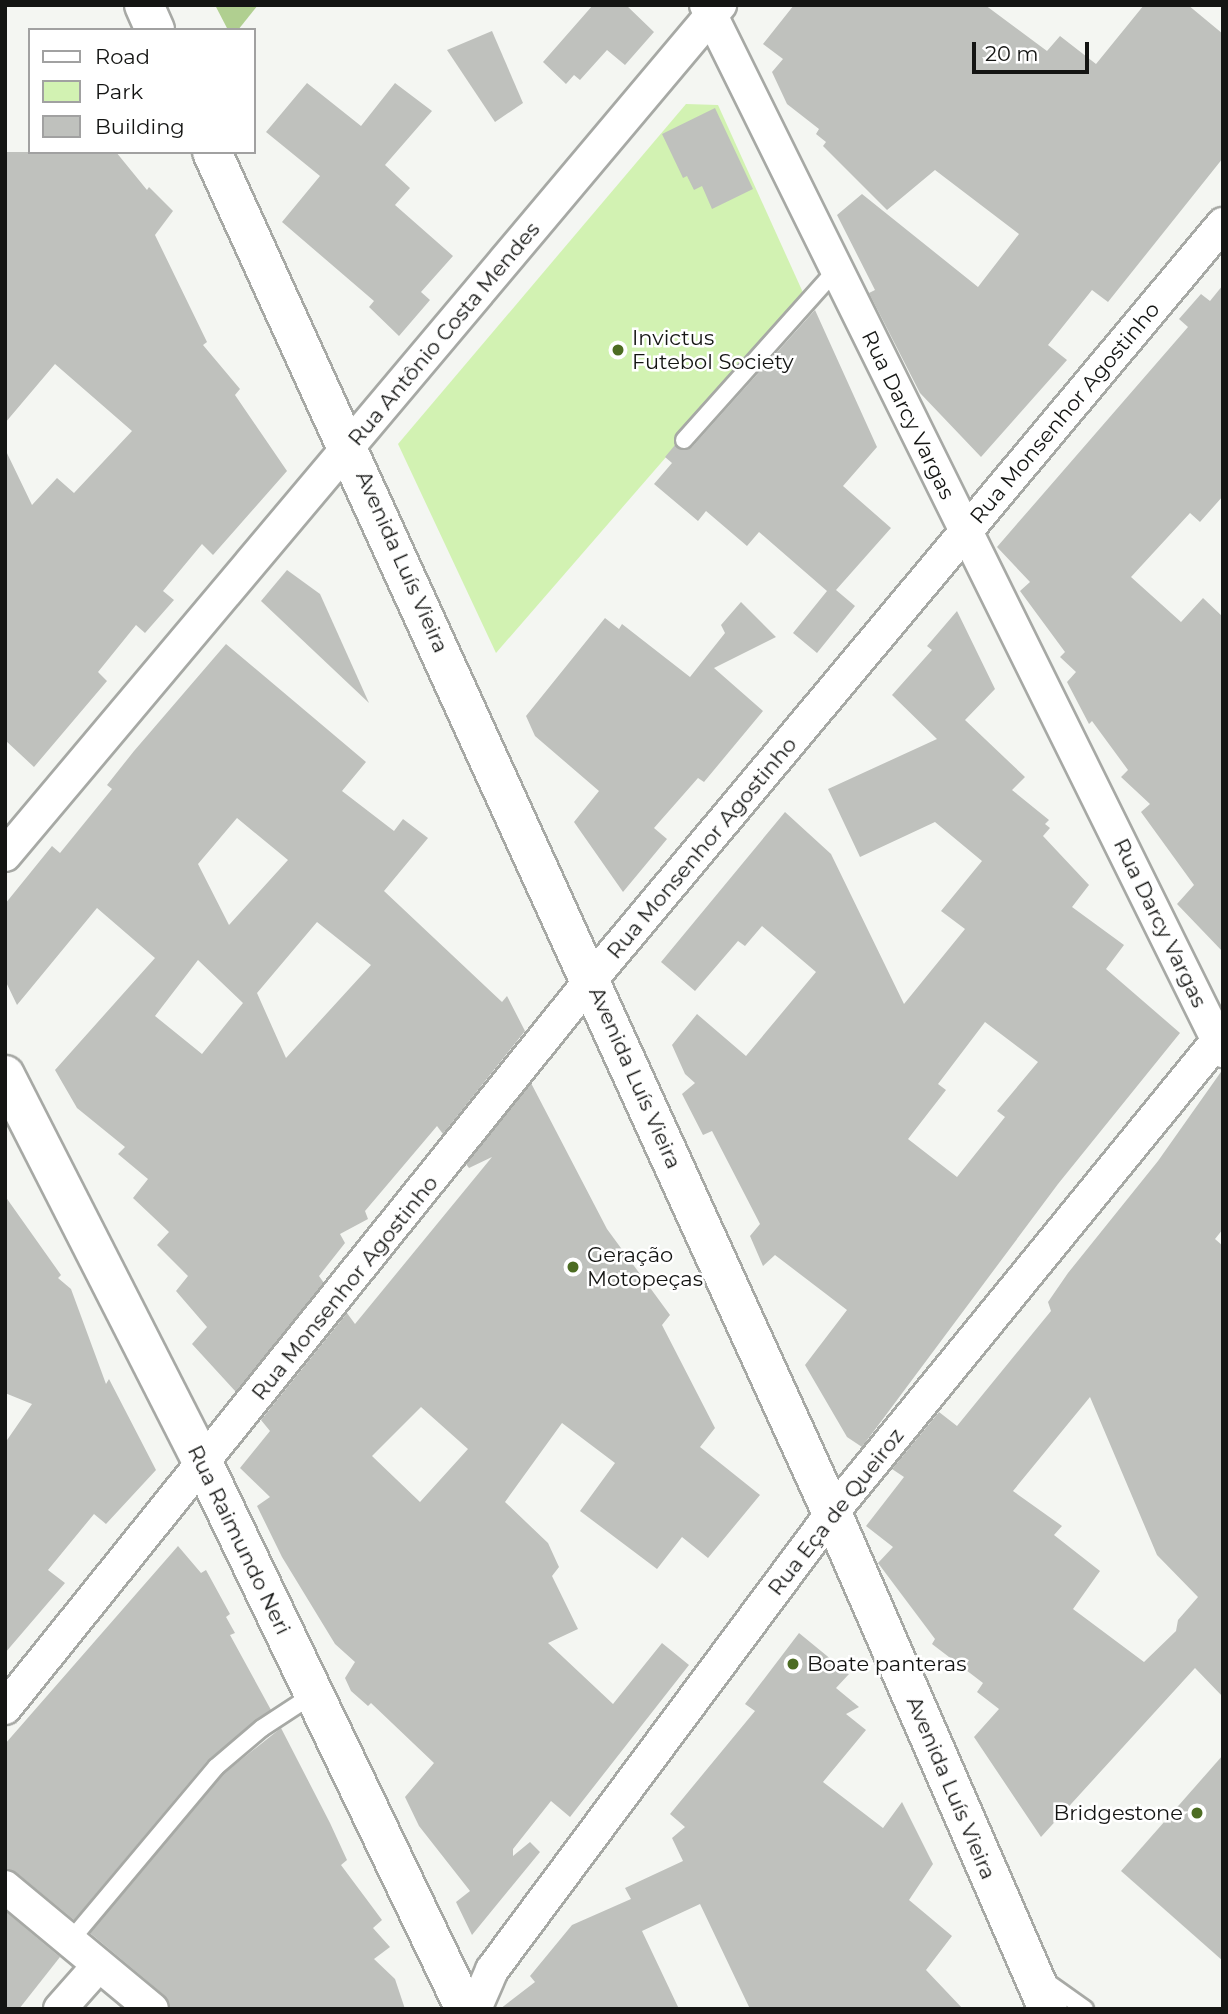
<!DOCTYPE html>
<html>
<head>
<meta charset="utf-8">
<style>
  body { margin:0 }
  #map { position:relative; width:1228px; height:2014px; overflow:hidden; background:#f4f6f2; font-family:Montserrat,sans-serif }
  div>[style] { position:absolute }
  .green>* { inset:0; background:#d2f2b2 }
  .water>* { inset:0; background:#b0cf90 }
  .building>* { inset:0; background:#bfc1bd }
  .roads { filter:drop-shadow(2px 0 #a7a9a5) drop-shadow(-2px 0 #a7a9a5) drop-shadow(0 2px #a7a9a5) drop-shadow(0 -2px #a7a9a5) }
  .lane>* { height:16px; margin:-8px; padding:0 8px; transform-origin:8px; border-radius:8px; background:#fff }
  .street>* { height:32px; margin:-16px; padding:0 16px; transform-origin:16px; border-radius:16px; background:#fff }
  .primary>* { height:38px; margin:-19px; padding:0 19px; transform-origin:19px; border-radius:19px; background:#fff }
  .dots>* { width:19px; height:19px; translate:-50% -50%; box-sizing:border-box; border:4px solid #fff; border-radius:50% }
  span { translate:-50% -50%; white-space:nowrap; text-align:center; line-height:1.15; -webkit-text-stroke:5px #fff; paint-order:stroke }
  .street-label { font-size:21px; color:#141513 }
  .poi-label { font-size:21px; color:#141513 }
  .left { translate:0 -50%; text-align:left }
  .right { translate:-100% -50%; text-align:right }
  .frame { position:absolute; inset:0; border:7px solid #141513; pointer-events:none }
  .legend { position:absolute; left:28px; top:28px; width:228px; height:126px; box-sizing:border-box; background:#fff; border:2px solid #a1a1a1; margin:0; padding:9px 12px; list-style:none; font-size:21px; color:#141513 }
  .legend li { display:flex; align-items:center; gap:14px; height:35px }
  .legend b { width:35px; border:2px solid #a1a1a1 }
  .scale { position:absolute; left:972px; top:42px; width:117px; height:32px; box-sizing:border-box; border:4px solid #141513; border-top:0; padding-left:9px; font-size:21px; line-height:24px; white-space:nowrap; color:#141513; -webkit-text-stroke:5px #fff; paint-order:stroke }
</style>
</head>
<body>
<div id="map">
  <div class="green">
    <div style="clip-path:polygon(686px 104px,718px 105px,805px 297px,496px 653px,398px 444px)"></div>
  </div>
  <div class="water">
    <div style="clip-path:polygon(215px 5px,258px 5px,238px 30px,228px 30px)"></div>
  </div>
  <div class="building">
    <div style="clip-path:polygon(593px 5px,626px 5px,654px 32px,625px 65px,607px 50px,580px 80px,574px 75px,566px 84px,543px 62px)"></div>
    <div style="clip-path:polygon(794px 5px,985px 5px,1047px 51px,1060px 36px,1096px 64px,1144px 5px,1188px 5px,1223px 34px,1223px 158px,1108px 302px,1092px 290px,1048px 345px,1067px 360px,981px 457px,920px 393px,869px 293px,875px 290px,837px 215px,862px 194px,978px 287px,1019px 234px,935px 170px,887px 210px,823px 146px,826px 142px,816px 134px,819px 129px,787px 104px,772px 72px,783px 59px,763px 44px)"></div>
    <div style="clip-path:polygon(492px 31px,523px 103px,495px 122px,447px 50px)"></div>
    <div style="clip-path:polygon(307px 83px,361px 126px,395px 83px,432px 111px,385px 165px,410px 188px,395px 205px,453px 256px,421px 292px,430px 300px,399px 336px,369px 307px,374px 301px,282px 222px,320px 176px,266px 132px)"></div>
    <div style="clip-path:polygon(715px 108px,753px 189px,712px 209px,702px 186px,694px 190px,687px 176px,683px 178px,662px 134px)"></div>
    <div style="clip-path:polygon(5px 152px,116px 152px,147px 190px,149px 187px,173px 211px,155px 235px,207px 342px,203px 345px,240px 389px,235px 395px,287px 471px,213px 555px,202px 544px,163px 591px,174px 600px,145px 633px,136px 625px,98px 672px,107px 681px,34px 767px,5px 740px,5px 449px,32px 505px,57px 478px,74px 493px,132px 431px,55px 364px,5px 423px)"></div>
    <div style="clip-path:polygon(1223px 285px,1223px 496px,1200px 522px,1190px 513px,1131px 577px,1181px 622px,1203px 598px,1223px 617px,1223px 952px,1177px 904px,1194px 885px,1141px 812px,1150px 804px,1121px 777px,1128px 770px,1092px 721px,1089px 724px,1067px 682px,1076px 672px,1060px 657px,1065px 652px,1020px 591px,1030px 582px,997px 547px,1188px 327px,1179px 319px,1201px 294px,1210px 301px)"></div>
    <div style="clip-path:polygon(815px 310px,877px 447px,843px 486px,891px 528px,836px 590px,855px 606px,817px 653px,793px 633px,827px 591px,759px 532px,747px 546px,706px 511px,698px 521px,654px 484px,672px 463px,665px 457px,675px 445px,683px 450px,692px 447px)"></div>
    <div style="clip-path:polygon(287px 570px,320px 594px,369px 703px,261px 601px)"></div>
    <div style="clip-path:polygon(741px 602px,776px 637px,714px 668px,763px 711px,704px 782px,698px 778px,654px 828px,667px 839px,623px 892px,574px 822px,599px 791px,535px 736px,526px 716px,605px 618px,619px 629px,622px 624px,690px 677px,725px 633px,721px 625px)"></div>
    <div style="clip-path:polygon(evenodd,957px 611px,995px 689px,965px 720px,1025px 777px,1012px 790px,1049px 820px,1045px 824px,1050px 828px,1043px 836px,1089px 885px,1072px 907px,1124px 945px,1106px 969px,1180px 1033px,1058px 1184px,862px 1447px,847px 1437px,805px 1365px,847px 1310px,775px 1255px,763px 1266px,750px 1236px,760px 1224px,712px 1131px,703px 1135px,682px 1094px,695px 1083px,685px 1074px,672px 1045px,697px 1014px,746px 1056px,816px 972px,762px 926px,745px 946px,738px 941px,695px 991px,661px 962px,785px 812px,831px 854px,904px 1004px,965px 929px,941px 911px,982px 861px,935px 822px,860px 857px,828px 789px,937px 739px,892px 695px,932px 650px,927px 646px,957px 611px,985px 1022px,1038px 1062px,997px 1111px,1005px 1117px,957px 1177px,908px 1139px,946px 1090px,938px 1084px,985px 1022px)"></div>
    <div style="clip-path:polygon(evenodd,226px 644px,366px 762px,342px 791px,394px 831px,403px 819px,428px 838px,384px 891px,502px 1002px,507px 996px,525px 1031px,443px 1134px,437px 1126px,365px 1211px,368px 1219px,340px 1234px,345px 1243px,319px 1276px,324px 1283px,236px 1392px,192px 1344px,207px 1327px,176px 1291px,188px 1276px,157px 1245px,169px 1232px,133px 1198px,148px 1179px,118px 1154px,125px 1147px,77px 1108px,55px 1070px,155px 958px,97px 908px,17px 1005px,5px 980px,5px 904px,52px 846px,60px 853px,112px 789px,107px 785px,134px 751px,226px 644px,237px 818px,288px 860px,229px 925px,198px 864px,237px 818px,226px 644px,317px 922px,371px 965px,286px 1058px,257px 993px,317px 922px,226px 644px,198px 960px,243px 1003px,202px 1054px,155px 1016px,198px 960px)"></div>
    <div style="clip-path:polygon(evenodd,1223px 1069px,1223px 1229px,1215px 1239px,1223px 1246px,1223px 1697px,1195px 1668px,1041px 1837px,974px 1737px,999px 1709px,977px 1692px,983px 1683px,932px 1644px,935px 1639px,878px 1563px,893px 1547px,866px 1526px,904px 1477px,892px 1469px,939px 1412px,957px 1426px,1051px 1311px,1048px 1302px,1068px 1273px,1158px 1161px,1223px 1069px,1090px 1397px,1157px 1555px,1198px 1597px,1178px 1620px,1176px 1631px,1144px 1662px,1073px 1609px,1100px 1571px,1054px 1535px,1062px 1526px,1013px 1491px,1090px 1397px)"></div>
    <div style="clip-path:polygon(evenodd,531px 1083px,607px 1229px,670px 1315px,662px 1325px,715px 1428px,700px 1447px,760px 1495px,708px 1558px,682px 1537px,657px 1569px,580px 1511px,615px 1463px,562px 1423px,505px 1502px,548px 1543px,559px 1567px,552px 1576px,578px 1629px,548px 1643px,613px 1704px,662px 1643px,689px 1665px,570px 1817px,551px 1801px,513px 1849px,513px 1856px,530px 1842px,540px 1852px,472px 1935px,456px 1902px,470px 1891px,419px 1826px,405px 1797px,434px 1763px,371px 1703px,368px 1706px,351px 1691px,345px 1678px,355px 1662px,335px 1644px,282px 1557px,257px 1506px,270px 1497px,240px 1468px,270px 1431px,261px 1420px,347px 1313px,355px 1324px,492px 1157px,469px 1168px,466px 1164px,531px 1083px,421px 1407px,468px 1449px,420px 1502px,372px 1456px,421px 1407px)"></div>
    <div style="clip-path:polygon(5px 1196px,61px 1275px,58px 1278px,71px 1289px,106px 1384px,109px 1379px,156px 1470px,106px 1524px,94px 1514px,48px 1570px,65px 1583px,5px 1653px,5px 1443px,32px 1404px,5px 1393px)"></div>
    <div style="clip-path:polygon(178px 1546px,201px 1573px,206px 1570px,230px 1614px,226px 1617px,235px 1633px,230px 1635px,271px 1710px,208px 1760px,74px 1920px,17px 1873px,5px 1869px,5px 1744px)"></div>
    <div style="clip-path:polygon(799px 1633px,849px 1674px,836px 1688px,859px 1707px,846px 1714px,866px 1730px,823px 1782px,883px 1828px,902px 1802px,933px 1864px,909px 1900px,952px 1936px,926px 1970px,963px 2009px,750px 2009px,700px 1904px,642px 1931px,679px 2009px,500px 2009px,535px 1982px,530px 1976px,572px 1925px,631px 1899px,625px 1888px,683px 1861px,672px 1838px,685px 1827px,670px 1814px,755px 1711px,745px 1704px)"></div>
    <div style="clip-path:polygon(281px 1728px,330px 1823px,347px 1860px,341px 1865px,382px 1920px,373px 1928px,390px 1947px,374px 1959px,395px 1979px,405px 2009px,170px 2009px,164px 1995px,90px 1933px,223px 1774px)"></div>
    <div style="clip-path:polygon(1223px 1755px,1223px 1961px,1121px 1871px)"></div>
    <div style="clip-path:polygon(5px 1911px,60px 1957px,19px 2009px,5px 2009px)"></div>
  </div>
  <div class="roads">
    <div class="lane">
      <div style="left:684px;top:440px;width:228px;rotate:-48.2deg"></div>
      <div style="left:70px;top:1941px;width:227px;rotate:-50deg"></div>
      <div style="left:216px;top:1767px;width:60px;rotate:-40.3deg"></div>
      <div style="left:262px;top:1728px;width:62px;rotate:-33.2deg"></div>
      <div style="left:1044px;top:1980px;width:50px;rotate:35.3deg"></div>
    </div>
    <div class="street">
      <div style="left:706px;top:5px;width:1167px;rotate:63.7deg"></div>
      <div style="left:5px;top:855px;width:1111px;rotate:-49.93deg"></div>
      <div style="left:5px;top:1708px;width:933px;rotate:-51.18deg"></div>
      <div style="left:590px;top:981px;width:987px;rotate:-50.1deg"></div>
      <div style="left:5px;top:1887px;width:191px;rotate:39.7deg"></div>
      <div style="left:60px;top:2009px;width:57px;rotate:-48.5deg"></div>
      <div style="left:475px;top:2009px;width:43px;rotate:-66.4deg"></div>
      <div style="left:492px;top:1970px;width:570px;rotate:-53.35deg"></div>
      <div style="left:832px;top:1513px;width:618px;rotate:-50.78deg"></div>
    </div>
    <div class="primary">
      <div style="left:144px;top:5px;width:27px;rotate:66deg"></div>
      <div style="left:212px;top:152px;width:1496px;rotate:65.51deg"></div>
      <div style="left:832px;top:1513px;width:541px;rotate:66.47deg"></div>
      <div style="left:5px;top:1075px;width:438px;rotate:63deg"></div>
      <div style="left:204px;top:1465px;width:603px;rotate:64.37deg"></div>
    </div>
  </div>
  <div class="dots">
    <div style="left:618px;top:350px;background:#4c6c22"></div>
    <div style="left:573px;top:1267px;background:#4c6c22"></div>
    <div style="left:793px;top:1664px;background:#4c6c22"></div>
    <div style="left:1197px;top:1813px;background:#4c6c22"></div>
  </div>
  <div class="street-label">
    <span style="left:444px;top:334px;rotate:-50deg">Rua Antônio Costa Mendes</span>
    <span style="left:1065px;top:413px;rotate:-50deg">Rua Monsenhor Agostinho</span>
    <span style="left:908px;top:415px;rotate:64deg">Rua Darcy Vargas</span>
    <span style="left:402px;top:562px;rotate:66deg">Avenida Luís Vieira</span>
    <span style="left:702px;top:848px;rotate:-50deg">Rua Monsenhor Agostinho</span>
    <span style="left:1160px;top:923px;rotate:64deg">Rua Darcy Vargas</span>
    <span style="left:635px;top:1078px;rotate:66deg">Avenida Luís Vieira</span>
    <span style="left:345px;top:1288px;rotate:-51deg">Rua Monsenhor Agostinho</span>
    <span style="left:836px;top:1512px;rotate:-52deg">Rua Eça de Queiroz</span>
    <span style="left:239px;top:1540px;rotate:64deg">Rua Raimundo Neri</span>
    <span style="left:951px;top:1788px;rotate:67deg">Avenida Luís Vieira</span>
  </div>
  <div class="poi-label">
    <span class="left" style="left:632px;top:350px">Invictus<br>Futebol Society</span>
    <span class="left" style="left:587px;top:1267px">Geração<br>Motopeças</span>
    <span class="left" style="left:807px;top:1664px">Boate panteras</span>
    <span class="right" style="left:1183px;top:1813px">Bridgestone</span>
  </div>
  <div class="frame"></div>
  <ul class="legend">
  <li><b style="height:9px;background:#fff"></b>Road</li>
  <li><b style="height:19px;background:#d2f2b2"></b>Park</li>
  <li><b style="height:19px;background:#bfc1bd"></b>Building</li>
  </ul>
  <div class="scale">20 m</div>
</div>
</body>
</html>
